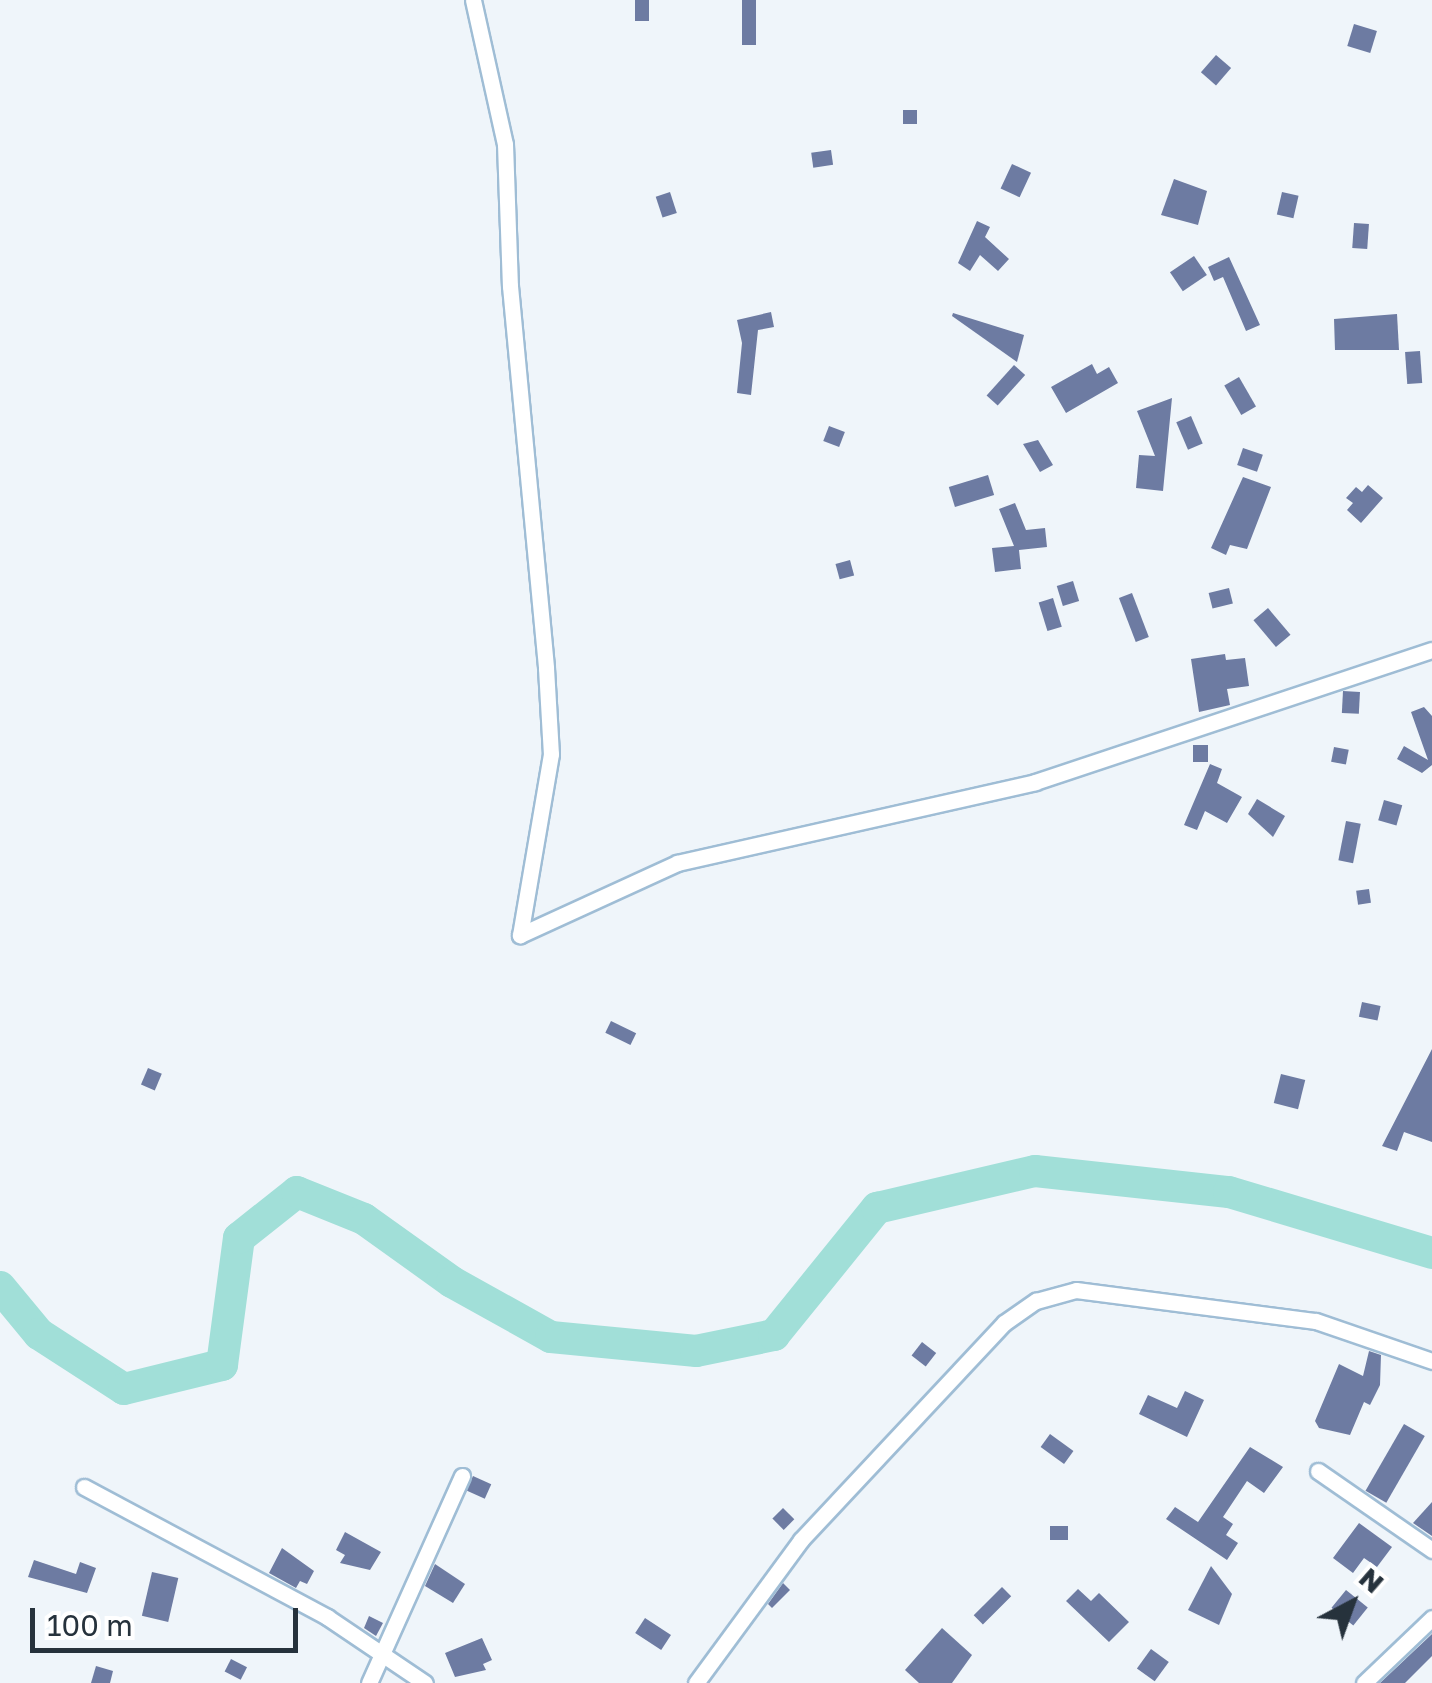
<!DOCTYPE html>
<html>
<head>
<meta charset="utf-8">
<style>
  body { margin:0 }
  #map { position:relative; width:1432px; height:1683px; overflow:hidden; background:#eff5fa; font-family:"Golos Text",sans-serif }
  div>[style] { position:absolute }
  .river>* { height:32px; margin:-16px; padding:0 16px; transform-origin:16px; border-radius:16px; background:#a1dfd8 }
  .building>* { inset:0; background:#6d7ba2; transform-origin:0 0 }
  .roads { filter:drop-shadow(2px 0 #9fbdd5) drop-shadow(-2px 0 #9fbdd5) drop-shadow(0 2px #9fbdd5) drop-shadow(0 -2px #9fbdd5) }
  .minor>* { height:15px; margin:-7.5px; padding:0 7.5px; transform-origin:7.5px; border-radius:7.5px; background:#fff }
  span { translate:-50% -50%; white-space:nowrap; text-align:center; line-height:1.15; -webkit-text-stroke:8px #fff; paint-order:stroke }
  .north { position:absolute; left:1302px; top:1553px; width:100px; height:100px; -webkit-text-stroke:8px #fff; paint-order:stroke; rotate:41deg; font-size:28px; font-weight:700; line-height:40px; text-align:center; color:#26323c }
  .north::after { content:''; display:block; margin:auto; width:35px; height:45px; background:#26323c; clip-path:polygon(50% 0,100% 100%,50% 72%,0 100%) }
  .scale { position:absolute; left:30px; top:1608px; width:268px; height:45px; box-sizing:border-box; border:5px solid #26323c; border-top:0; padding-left:12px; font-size:30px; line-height:35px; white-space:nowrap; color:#26323c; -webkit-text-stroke:8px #fff; paint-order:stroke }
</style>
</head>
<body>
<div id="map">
  <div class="river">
    <div style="left:0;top:1287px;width:61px;rotate:50.3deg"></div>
    <div style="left:39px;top:1334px;width:101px;rotate:32.9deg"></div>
    <div style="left:124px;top:1389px;width:101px;rotate:-13.8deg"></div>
    <div style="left:222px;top:1365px;width:128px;rotate:-82.4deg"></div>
    <div style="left:239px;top:1238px;width:74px;rotate:-38.4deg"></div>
    <div style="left:297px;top:1192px;width:72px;rotate:21.9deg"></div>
    <div style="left:364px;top:1219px;width:108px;rotate:35.6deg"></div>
    <div style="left:452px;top:1282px;width:113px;rotate:29.1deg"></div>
    <div style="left:551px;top:1337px;width:146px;rotate:5.5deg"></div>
    <div style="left:696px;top:1351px;width:80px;rotate:-11.6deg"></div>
    <div style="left:774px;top:1335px;width:164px;rotate:-51deg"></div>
    <div style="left:877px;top:1208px;width:162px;rotate:-13.2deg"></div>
    <div style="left:1035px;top:1171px;width:195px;rotate:6.2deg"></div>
    <div style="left:1229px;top:1192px;width:212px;rotate:16.7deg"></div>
  </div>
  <div class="building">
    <div style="left:635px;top:0;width:14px;height:21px"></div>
    <div style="left:742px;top:0;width:14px;height:45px"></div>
    <div style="left:1354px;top:24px;width:24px;height:23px;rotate:17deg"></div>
    <div style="left:1216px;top:55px;width:20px;height:23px;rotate:41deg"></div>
    <div style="left:903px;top:110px;width:14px;height:14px"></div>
    <div style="left:831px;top:150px;width:15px;height:20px;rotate:82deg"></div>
    <div style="left:1012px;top:164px;width:21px;height:27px;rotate:25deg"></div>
    <div style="clip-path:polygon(1174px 179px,1207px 191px,1198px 225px,1161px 215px)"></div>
    <div style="left:670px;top:192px;width:22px;height:15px;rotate:72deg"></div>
    <div style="left:1282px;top:192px;width:17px;height:23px;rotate:13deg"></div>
    <div style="clip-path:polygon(977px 221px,990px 227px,985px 237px,1009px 259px,998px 271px,980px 255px,970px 271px,958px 263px)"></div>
    <div style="left:1354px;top:223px;width:15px;height:25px;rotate:4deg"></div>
    <div style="left:1194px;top:256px;width:23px;height:29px;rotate:56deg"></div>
    <div style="clip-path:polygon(1229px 257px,1260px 325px,1246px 331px,1223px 277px,1214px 281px,1208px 267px)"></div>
    <div style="clip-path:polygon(771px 312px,774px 327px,758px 330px,751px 395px,737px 393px,742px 343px,737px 320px)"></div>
    <div style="clip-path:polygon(953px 313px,1024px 335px,1017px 362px,952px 316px)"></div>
    <div style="clip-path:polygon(1397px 314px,1399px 350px,1335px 350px,1334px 319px)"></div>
    <div style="left:1420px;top:351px;width:32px;height:15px;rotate:86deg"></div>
    <div style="clip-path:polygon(1092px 364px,1097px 374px,1109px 367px,1118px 383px,1066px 413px,1051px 387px)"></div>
    <div style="left:1014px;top:365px;width:15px;height:41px;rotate:42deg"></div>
    <div style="left:1239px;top:377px;width:34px;height:17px;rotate:60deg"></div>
    <div style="clip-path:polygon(1172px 398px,1163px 491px,1136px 488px,1139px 455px,1155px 456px,1137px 411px)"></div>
    <div style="left:1191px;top:416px;width:30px;height:16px;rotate:67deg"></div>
    <div style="left:829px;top:426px;width:17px;height:16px;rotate:21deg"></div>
    <div style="clip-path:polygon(1038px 440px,1053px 465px,1040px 472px,1023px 444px)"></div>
    <div style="left:1243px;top:448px;width:21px;height:18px;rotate:19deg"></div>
    <div style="left:988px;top:475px;width:21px;height:41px;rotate:73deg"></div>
    <div style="clip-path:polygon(1243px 477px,1271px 487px,1247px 549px,1230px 545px,1226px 555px,1211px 548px)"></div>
    <div style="clip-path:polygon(1368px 485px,1383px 498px,1361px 523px,1347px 510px,1353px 503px,1346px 498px,1356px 487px,1362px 492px)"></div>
    <div style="clip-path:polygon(1015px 503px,1026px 530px,1045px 528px,1047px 547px,1019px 550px,1021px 569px,995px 572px,992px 548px,1014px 546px,999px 509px)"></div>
    <div style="left:850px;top:560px;width:16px;height:15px;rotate:75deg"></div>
    <div style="left:1073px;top:581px;width:21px;height:17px;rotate:73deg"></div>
    <div style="left:1229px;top:588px;width:16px;height:21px;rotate:76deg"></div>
    <div style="left:1132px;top:593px;width:47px;height:14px;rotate:69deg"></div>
    <div style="left:1053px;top:598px;width:30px;height:15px;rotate:73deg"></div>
    <div style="left:1268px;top:608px;width:35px;height:19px;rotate:50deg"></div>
    <div style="clip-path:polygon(1225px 654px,1226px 660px,1245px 658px,1249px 686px,1227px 689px,1230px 705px,1199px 712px,1191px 659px)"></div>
    <div style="left:1343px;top:691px;width:17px;height:22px;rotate:3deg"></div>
    <div style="clip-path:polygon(1424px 707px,1432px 716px,1432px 765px,1422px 773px,1397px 759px,1404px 746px,1428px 760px,1411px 712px)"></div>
    <div style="left:1193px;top:745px;width:15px;height:17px"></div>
    <div style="left:1334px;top:747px;width:15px;height:15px;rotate:11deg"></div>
    <div style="clip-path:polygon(1210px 764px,1222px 769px,1217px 783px,1242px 797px,1227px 823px,1205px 811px,1197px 830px,1184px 825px)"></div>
    <div style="clip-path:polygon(1257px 799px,1285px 816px,1273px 837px,1248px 814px)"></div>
    <div style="left:1384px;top:800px;width:19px;height:21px;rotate:16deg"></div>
    <div style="left:1346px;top:821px;width:15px;height:40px;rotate:11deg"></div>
    <div style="left:1369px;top:889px;width:14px;height:13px;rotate:82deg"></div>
    <div style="left:1362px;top:1002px;width:19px;height:15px;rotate:12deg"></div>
    <div style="left:611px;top:1021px;width:28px;height:13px;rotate:26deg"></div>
    <div style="clip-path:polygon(1432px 1049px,1432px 1142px,1404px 1132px,1397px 1151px,1382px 1146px)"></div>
    <div style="left:148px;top:1068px;width:15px;height:18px;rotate:23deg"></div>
    <div style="left:1281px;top:1074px;width:25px;height:30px;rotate:14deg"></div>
    <div style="left:922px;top:1342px;width:18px;height:17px;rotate:38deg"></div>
    <div style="clip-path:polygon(1369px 1351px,1381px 1355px,1380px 1385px,1370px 1405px,1364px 1402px,1350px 1435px,1319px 1428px,1315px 1421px,1339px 1364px,1363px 1376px)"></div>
    <div style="clip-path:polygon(1185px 1391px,1204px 1400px,1187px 1437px,1139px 1414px,1148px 1395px,1177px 1408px)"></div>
    <div style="left:1404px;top:1424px;width:24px;height:77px;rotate:30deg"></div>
    <div style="left:1050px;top:1434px;width:29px;height:16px;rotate:36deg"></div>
    <div style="clip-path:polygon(1250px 1447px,1283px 1467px,1264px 1493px,1247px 1481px,1223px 1517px,1233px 1524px,1226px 1535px,1238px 1543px,1227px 1560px,1166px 1519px,1175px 1507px,1198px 1522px)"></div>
    <div style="left:473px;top:1476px;width:20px;height:16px;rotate:24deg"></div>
    <div style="clip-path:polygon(1432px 1502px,1432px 1536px,1413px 1523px)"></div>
    <div style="left:783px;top:1508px;width:16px;height:15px;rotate:45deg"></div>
    <div style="clip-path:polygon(1359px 1523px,1392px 1547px,1377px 1567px,1364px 1558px,1353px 1573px,1333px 1558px)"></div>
    <div style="left:1050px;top:1526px;width:18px;height:14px"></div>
    <div style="clip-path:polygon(345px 1532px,381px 1552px,370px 1570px,340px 1563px,345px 1555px,336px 1550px)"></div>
    <div style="clip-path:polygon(282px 1548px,314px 1571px,307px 1584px,300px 1581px,296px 1588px,269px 1573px)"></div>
    <div style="clip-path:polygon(34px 1560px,76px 1574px,80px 1562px,96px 1568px,87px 1593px,28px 1577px)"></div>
    <div style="clip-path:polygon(435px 1564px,465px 1584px,453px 1603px,425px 1586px)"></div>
    <div style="clip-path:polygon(1211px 1566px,1232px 1594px,1219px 1625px,1188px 1610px)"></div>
    <div style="left:152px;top:1572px;width:27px;height:45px;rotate:13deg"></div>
    <div style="clip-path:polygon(783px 1583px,790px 1590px,772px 1608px,768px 1604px)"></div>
    <div style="left:1002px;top:1587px;width:13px;height:40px;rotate:45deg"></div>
    <div style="clip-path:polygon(1078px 1589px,1091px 1601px,1099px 1593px,1129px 1622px,1109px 1642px,1066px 1601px)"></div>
    <div style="left:1346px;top:1590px;width:28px;height:23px;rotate:39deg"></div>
    <div style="clip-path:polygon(369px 1616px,383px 1623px,376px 1636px,364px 1628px)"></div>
    <div style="left:645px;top:1618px;width:31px;height:18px;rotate:33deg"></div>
    <div style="clip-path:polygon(942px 1628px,972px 1655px,952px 1683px,919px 1683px,905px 1670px)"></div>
    <div style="clip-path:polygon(1432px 1634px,1432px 1656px,1405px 1683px,1380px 1683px)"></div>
    <div style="clip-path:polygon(482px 1638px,492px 1660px,483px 1664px,486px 1670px,455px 1677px,445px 1653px)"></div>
    <div style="left:1151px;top:1649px;width:22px;height:24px;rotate:36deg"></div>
    <div style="left:231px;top:1659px;width:18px;height:14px;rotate:27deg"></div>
    <div style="clip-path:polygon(96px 1666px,113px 1671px,110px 1683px,91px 1683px)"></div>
  </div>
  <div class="roads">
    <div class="minor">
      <div style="left:473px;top:0;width:148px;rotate:77.5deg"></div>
      <div style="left:505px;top:144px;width:142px;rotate:88deg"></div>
      <div style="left:510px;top:286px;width:384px;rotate:84.6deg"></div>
      <div style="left:546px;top:668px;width:86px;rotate:86.7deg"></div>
      <div style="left:551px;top:754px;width:184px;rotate:99.7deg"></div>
      <div style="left:520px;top:935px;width:173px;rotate:-24.6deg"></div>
      <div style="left:677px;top:863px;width:367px;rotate:-12.7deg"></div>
      <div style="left:1035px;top:782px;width:418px;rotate:-18.4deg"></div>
      <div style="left:1318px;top:1471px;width:139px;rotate:34.7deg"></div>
      <div style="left:84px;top:1487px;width:276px;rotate:28.1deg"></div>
      <div style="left:327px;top:1617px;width:118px;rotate:34deg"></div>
      <div style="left:369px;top:1683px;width:227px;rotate:-65.8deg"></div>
      <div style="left:696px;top:1683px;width:177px;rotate:-53.7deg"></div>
      <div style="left:801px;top:1540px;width:297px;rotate:-46.9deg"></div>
      <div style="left:1004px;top:1323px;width:39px;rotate:-35deg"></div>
      <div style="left:1036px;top:1301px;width:41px;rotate:-15.4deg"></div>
      <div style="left:1076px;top:1290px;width:242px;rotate:7.4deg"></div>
      <div style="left:1316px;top:1321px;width:123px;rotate:19deg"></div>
      <div style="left:1364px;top:1683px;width:94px;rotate:-43.7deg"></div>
    </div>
  </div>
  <div class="north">N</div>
  <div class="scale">100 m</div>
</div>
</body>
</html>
